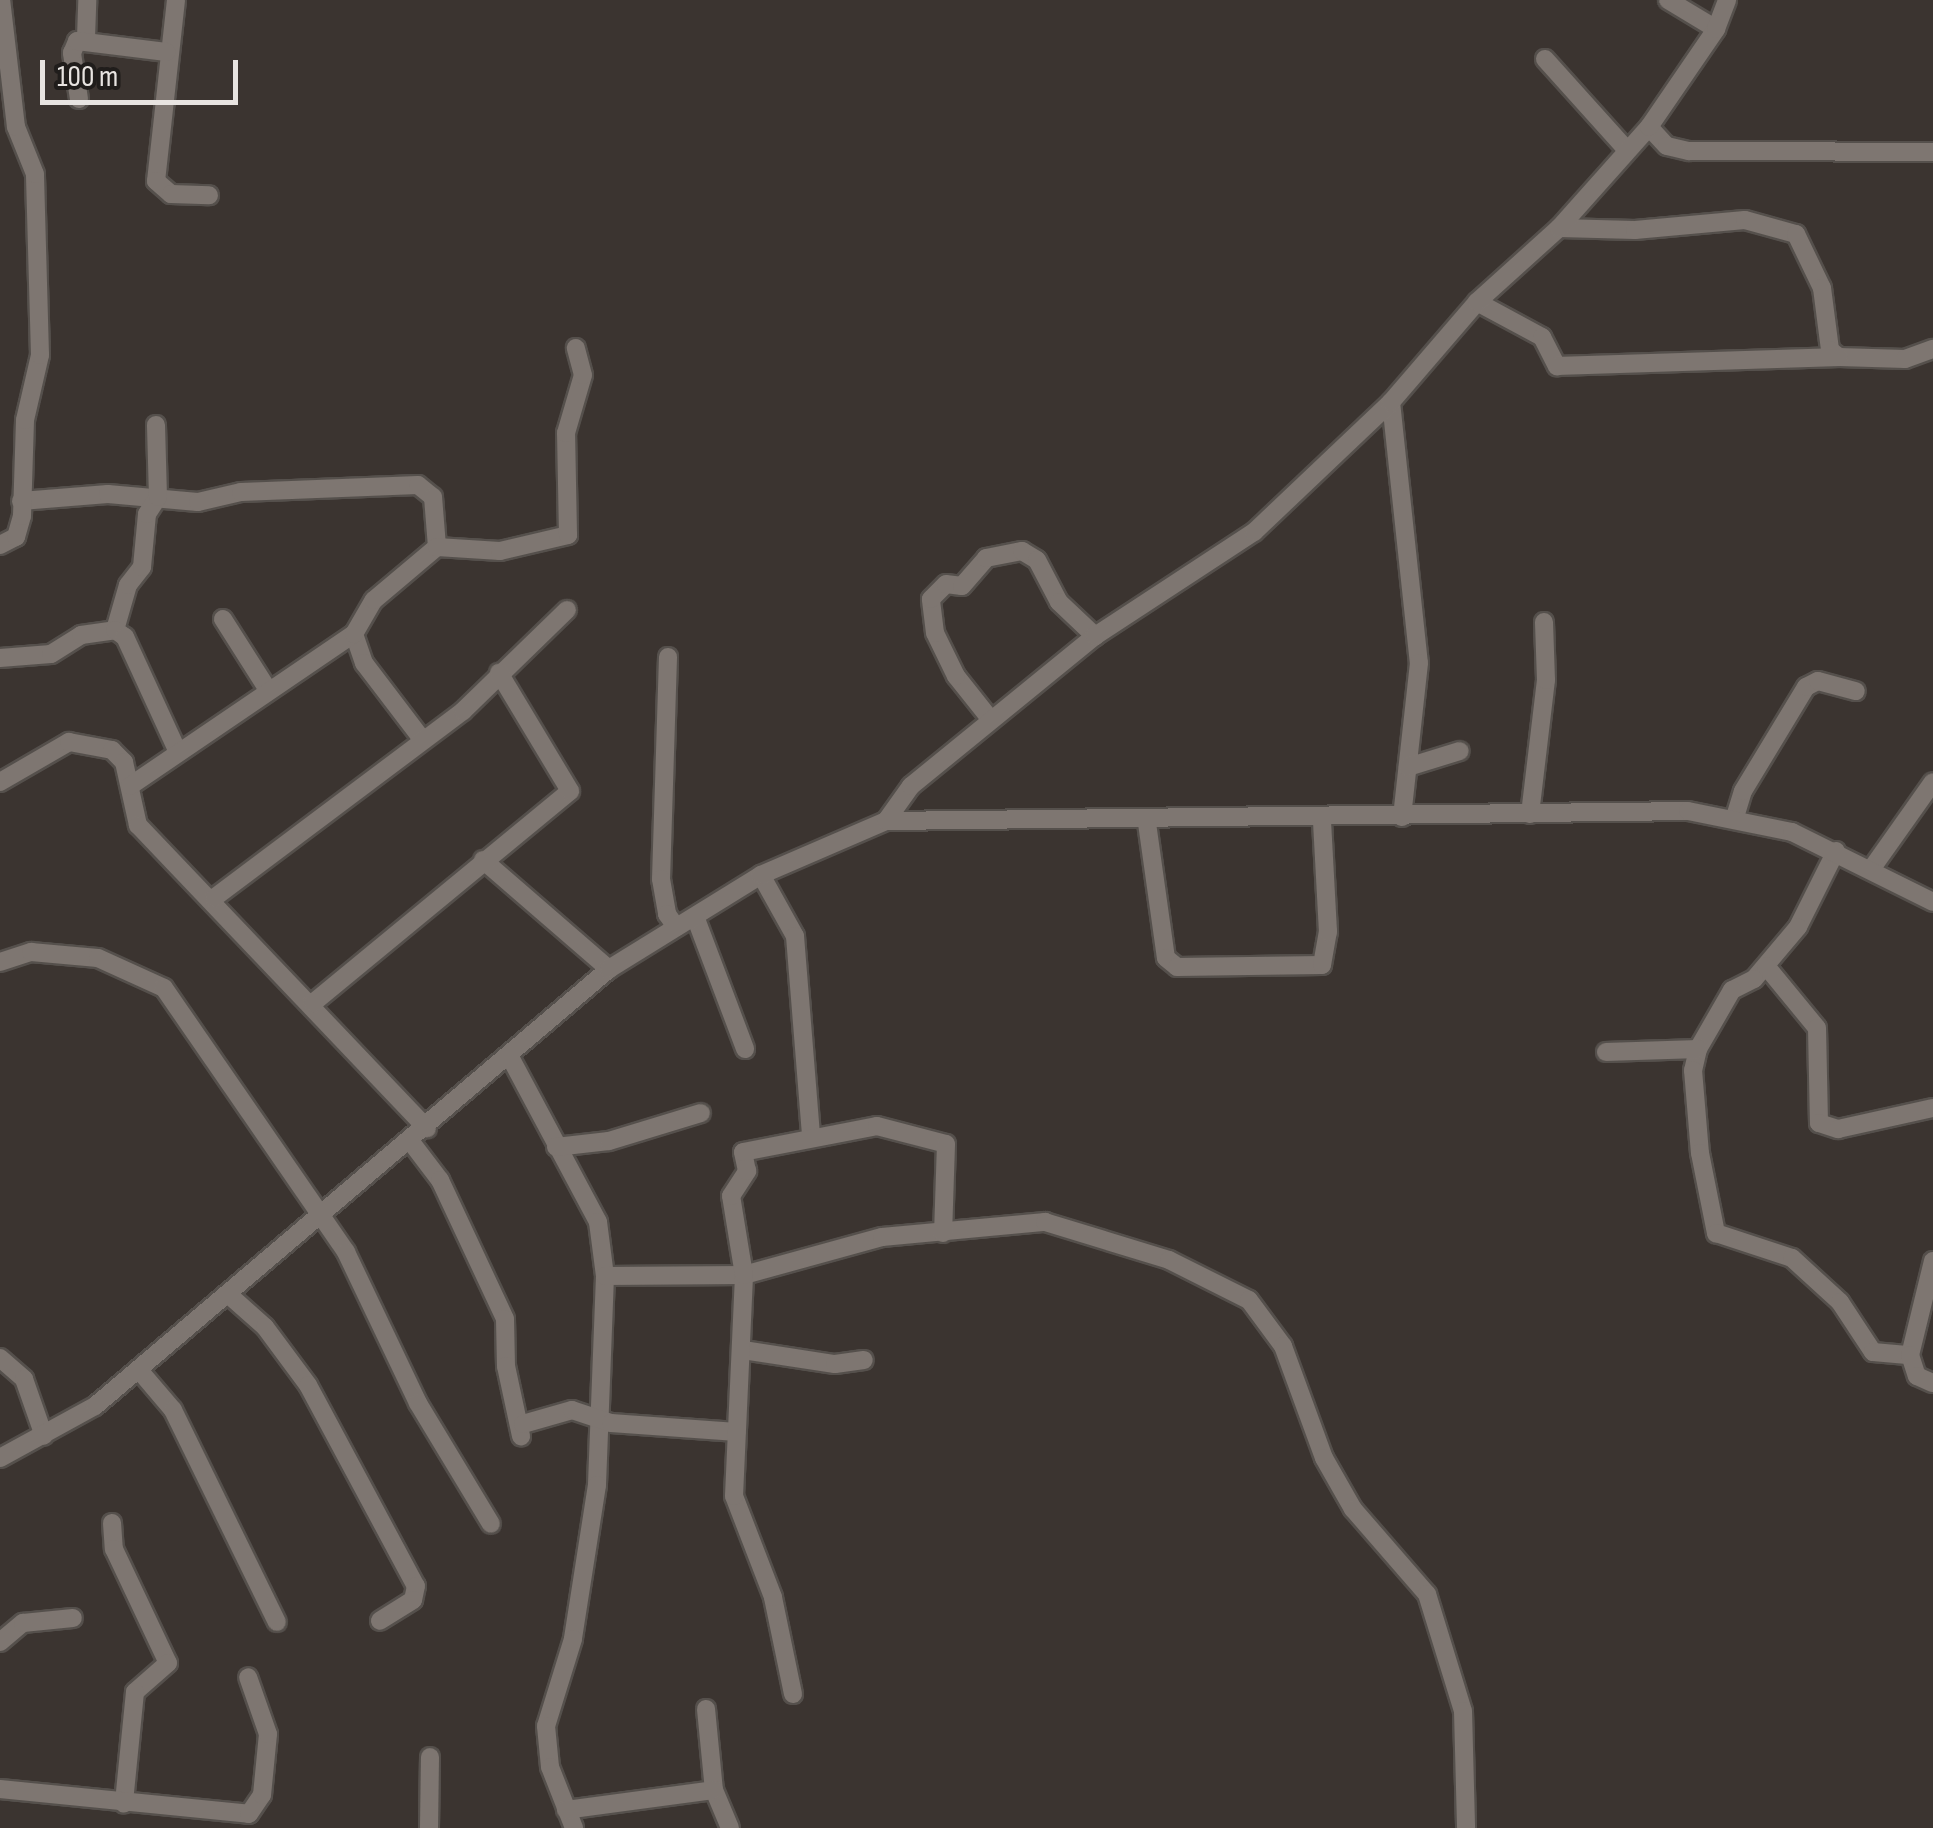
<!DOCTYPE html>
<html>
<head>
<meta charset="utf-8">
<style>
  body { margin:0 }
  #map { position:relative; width:1933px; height:1828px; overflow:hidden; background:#3b3430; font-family:"Sofia Sans Condensed",sans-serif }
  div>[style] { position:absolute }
  .roads { filter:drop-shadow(2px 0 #55504c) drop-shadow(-2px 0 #55504c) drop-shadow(0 2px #55504c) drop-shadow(0 -2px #55504c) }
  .minor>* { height:18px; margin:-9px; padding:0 9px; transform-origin:9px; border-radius:9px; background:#7e7671 }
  span { translate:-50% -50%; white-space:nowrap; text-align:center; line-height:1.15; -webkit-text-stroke:9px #201d1b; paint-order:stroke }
  .scale { position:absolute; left:40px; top:60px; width:198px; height:45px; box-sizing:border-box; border:5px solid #e8e4e1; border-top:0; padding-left:12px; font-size:30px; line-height:35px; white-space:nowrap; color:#e8e4e1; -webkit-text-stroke:8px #201d1b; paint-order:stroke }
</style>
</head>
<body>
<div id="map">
  <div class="roads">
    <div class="minor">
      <div style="left:176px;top:0;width:182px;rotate:96.3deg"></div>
      <div style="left:156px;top:181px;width:20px;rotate:41deg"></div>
      <div style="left:171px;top:194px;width:38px;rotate:2deg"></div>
      <div style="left:1668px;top:0;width:56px;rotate:31.1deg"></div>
      <div style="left:86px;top:38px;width:38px;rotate:-88deg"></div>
      <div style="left:1545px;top:59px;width:120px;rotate:48deg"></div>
      <div style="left:79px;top:99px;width:47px;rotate:-98.7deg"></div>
      <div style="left:72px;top:53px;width:13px;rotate:-67deg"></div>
      <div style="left:77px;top:41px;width:90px;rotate:7deg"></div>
      <div style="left:1649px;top:127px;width:26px;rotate:47deg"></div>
      <div style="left:1667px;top:146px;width:23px;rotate:13deg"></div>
      <div style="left:1689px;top:151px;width:244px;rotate:0.2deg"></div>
      <div style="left:1559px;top:228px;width:76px;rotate:1.5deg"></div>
      <div style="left:1635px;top:230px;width:110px;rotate:-5.2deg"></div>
      <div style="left:1745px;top:220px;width:53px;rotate:15.4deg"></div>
      <div style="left:1796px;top:234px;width:60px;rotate:64.3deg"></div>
      <div style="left:1822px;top:288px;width:63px;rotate:82.6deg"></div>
      <div style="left:1830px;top:350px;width:11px;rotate:38deg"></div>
      <div style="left:1839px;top:357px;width:66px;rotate:1.7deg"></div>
      <div style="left:1905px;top:359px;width:30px;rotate:-20deg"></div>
      <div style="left:1477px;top:302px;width:74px;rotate:28.3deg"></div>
      <div style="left:1542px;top:337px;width:33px;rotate:63deg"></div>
      <div style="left:1557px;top:366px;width:282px;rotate:-1.8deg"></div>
      <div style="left:1391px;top:402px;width:262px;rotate:83.9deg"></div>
      <div style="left:1419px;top:663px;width:155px;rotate:96.3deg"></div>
      <div style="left:21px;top:501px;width:87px;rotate:-4.6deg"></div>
      <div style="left:108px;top:494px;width:90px;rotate:5.1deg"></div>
      <div style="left:198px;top:502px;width:44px;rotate:-13.1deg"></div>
      <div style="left:241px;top:492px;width:177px;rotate:-2.3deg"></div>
      <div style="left:418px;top:485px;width:19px;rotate:39deg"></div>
      <div style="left:433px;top:497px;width:50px;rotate:85.4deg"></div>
      <div style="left:0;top:545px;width:18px;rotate:-27deg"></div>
      <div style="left:16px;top:537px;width:22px;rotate:-74deg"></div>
      <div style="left:22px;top:516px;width:96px;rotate:-88.2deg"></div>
      <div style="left:25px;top:420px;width:67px;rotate:-77deg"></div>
      <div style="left:40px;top:355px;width:181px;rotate:-91.6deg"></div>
      <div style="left:35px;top:174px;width:51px;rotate:-112deg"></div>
      <div style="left:16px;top:127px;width:128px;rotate:-96.7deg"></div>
      <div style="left:223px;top:619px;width:84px;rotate:57.6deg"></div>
      <div style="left:115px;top:630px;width:47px;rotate:-73.9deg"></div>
      <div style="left:128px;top:585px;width:23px;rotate:-52deg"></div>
      <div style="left:142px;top:567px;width:53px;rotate:-84.6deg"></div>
      <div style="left:147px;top:514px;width:20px;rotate:-57deg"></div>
      <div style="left:158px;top:497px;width:72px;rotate:-91.6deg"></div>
      <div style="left:354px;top:634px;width:31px;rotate:71deg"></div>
      <div style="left:364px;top:663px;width:96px;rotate:52.7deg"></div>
      <div style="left:668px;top:657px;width:222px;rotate:91.8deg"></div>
      <div style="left:661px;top:879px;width:36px;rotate:80deg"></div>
      <div style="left:667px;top:914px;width:16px;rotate:55deg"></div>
      <div style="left:0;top:658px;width:51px;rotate:-4.5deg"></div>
      <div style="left:51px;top:654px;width:36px;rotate:-32deg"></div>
      <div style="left:81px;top:635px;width:34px;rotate:-8deg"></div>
      <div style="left:115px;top:630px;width:12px;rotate:35deg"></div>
      <div style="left:125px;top:637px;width:127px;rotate:65.3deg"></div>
      <div style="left:991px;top:720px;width:56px;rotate:-128.5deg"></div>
      <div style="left:956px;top:676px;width:48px;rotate:-116deg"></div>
      <div style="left:935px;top:633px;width:34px;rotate:-97deg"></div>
      <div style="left:931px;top:599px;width:21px;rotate:-45deg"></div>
      <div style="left:946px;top:584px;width:16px;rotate:7deg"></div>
      <div style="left:962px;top:586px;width:37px;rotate:-49deg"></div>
      <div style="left:986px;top:558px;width:37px;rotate:-11deg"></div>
      <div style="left:1022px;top:551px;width:17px;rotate:31deg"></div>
      <div style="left:1037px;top:560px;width:47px;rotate:62.4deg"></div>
      <div style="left:1059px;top:602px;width:50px;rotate:43.4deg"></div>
      <div style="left:1408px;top:767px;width:54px;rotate:-17.1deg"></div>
      <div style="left:0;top:782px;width:80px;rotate:-30.1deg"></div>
      <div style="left:69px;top:742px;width:44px;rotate:10.5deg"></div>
      <div style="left:112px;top:750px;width:17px;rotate:45deg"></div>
      <div style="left:124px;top:762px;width:65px;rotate:77.5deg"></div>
      <div style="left:138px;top:825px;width:419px;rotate:46.4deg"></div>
      <div style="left:130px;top:786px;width:271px;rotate:-34.2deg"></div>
      <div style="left:354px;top:634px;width:39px;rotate:-60deg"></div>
      <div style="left:374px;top:600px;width:82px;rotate:-40.1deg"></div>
      <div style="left:437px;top:547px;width:63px;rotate:3.6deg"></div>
      <div style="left:500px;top:551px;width:70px;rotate:-13.2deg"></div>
      <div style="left:568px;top:535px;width:102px;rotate:-91.1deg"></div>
      <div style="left:566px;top:433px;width:60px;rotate:-73.7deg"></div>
      <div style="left:583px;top:375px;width:28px;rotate:-105deg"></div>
      <div style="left:1530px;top:814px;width:135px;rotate:-83.2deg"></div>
      <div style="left:1546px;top:680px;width:58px;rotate:-92deg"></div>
      <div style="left:1735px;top:817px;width:27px;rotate:-73deg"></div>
      <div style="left:1743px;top:791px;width:122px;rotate:-58.8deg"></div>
      <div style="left:1806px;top:687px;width:13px;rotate:-27deg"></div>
      <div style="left:1818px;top:681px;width:39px;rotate:15deg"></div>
      <div style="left:886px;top:821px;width:43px;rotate:-54.5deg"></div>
      <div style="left:911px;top:786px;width:237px;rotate:-39.2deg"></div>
      <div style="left:1095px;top:636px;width:190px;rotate:-33.2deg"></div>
      <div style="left:1254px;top:532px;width:189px;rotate:-43.5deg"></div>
      <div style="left:1391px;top:402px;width:132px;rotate:-49.3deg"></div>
      <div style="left:1477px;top:302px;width:110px;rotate:-42.1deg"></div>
      <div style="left:1559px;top:228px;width:135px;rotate:-48.3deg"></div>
      <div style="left:1649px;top:127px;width:119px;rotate:-55.6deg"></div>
      <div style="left:1716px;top:29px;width:31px;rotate:-69deg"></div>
      <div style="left:1147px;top:823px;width:136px;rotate:82deg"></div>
      <div style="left:1166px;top:958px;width:14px;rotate:39deg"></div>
      <div style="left:1177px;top:967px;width:145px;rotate:-0.8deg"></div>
      <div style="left:1322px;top:965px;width:34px;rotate:-80deg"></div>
      <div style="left:1328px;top:932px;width:112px;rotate:-93.1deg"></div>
      <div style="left:1836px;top:851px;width:85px;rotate:116.6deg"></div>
      <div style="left:1798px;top:927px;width:68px;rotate:130.2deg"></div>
      <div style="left:1754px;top:979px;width:25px;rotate:153deg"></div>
      <div style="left:1732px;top:990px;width:68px;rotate:120deg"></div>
      <div style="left:1698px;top:1049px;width:22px;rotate:103deg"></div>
      <div style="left:1693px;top:1070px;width:83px;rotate:85.2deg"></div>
      <div style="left:1700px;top:1153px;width:82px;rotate:78.7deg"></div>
      <div style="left:1716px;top:1233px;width:80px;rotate:18.2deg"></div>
      <div style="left:1792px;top:1258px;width:65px;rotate:42.5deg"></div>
      <div style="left:1840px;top:1302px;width:60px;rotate:56.6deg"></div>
      <div style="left:1873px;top:1352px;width:37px;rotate:5deg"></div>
      <div style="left:483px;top:860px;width:167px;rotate:40.9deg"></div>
      <div style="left:1872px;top:868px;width:105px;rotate:-54.7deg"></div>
      <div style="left:761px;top:875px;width:70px;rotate:60.9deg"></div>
      <div style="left:795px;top:936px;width:199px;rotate:85.4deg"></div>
      <div style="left:214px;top:898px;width:311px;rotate:-36.9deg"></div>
      <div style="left:463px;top:711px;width:145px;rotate:-44.2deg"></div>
      <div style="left:696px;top:919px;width:139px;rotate:69.3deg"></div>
      <div style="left:0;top:962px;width:33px;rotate:-18deg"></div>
      <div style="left:31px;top:952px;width:67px;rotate:5.1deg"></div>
      <div style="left:98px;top:958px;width:72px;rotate:24.4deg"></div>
      <div style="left:164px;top:988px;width:321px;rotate:55.4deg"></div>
      <div style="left:346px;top:1252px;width:167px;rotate:64.5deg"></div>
      <div style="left:418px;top:1403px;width:141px;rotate:58.9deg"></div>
      <div style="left:1766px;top:966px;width:80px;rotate:50.6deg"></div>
      <div style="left:1817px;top:1028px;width:95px;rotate:88.8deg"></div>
      <div style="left:1819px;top:1123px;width:20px;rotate:18deg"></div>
      <div style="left:1838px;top:1129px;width:97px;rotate:-12.5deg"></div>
      <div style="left:313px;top:1003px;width:333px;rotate:-39.5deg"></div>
      <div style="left:570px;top:791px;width:138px;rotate:-121deg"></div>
      <div style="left:1606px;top:1052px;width:92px;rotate:-1.9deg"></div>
      <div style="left:510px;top:1057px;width:187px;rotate:61.9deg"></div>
      <div style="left:598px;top:1222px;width:54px;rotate:82.6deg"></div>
      <div style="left:605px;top:1276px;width:209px;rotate:92.2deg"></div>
      <div style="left:597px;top:1485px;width:156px;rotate:98.9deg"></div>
      <div style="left:573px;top:1639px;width:91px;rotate:107.2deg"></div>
      <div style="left:546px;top:1726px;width:41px;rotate:84.4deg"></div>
      <div style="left:550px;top:1767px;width:66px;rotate:68.5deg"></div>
      <div style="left:411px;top:1142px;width:48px;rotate:52.7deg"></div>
      <div style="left:440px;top:1180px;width:153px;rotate:64.9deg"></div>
      <div style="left:505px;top:1319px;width:47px;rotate:88.8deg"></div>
      <div style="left:506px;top:1366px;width:72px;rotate:77.9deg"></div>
      <div style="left:556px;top:1147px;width:53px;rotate:-6.5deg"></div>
      <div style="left:609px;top:1141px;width:96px;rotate:-16.9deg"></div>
      <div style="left:1933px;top:1261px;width:97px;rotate:103.7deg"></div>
      <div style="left:1910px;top:1355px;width:22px;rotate:72deg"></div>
      <div style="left:1917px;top:1376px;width:17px;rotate:24deg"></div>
      <div style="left:605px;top:1276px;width:139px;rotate:-0.4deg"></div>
      <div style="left:744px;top:1275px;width:143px;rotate:-15.4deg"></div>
      <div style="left:882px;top:1237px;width:164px;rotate:-5.3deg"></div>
      <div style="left:1045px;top:1222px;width:130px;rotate:17deg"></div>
      <div style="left:1169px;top:1260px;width:89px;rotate:26.6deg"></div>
      <div style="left:1249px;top:1300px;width:57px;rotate:53.5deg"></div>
      <div style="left:1283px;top:1346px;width:119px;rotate:69.9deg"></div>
      <div style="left:1324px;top:1458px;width:59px;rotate:60.4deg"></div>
      <div style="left:1353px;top:1509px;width:113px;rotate:49deg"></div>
      <div style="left:1427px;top:1594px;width:122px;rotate:72.9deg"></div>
      <div style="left:1463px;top:1711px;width:117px;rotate:88.5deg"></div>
      <div style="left:229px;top:1295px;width:48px;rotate:41.6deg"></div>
      <div style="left:265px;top:1327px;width:72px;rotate:53.4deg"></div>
      <div style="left:308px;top:1385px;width:228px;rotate:61.8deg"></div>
      <div style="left:416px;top:1586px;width:14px;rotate:102deg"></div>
      <div style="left:413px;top:1600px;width:39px;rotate:148deg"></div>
      <div style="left:743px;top:1350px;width:93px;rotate:8.7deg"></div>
      <div style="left:835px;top:1364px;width:29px;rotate:-8deg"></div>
      <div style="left:0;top:1358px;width:32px;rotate:41deg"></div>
      <div style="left:24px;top:1379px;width:60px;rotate:70.7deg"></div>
      <div style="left:139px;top:1370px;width:52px;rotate:49.6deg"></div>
      <div style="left:173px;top:1410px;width:236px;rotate:63.9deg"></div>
      <div style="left:523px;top:1424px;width:51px;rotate:-15.9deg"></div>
      <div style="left:572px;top:1410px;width:41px;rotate:18.4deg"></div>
      <div style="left:611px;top:1423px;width:126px;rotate:4.1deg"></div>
      <div style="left:0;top:1458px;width:108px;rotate:-28.7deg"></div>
      <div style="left:95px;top:1406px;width:675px;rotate:-40.37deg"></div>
      <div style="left:609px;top:969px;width:179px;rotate:-31.7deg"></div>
      <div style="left:761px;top:875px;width:136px;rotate:-23.4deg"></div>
      <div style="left:886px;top:821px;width:802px;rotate:-0.71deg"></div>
      <div style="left:1688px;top:811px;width:106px;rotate:11.4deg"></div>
      <div style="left:1792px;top:832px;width:157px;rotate:26.4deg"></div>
      <div style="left:112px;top:1523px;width:26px;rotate:86deg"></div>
      <div style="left:114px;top:1549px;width:126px;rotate:64.7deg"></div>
      <div style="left:168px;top:1663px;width:44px;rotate:138.7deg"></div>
      <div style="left:135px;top:1692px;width:112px;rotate:95.7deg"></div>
      <div style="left:0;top:1642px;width:30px;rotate:-40deg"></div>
      <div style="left:23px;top:1623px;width:50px;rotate:-5.7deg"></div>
      <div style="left:793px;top:1694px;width:99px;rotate:-101.7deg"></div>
      <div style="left:773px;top:1597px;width:108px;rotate:-111.1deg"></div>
      <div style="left:734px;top:1496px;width:221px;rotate:-87.4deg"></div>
      <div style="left:744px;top:1275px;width:80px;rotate:-99.3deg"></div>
      <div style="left:731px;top:1196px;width:30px;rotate:-57deg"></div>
      <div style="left:747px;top:1171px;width:19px;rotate:-102deg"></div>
      <div style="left:743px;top:1152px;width:136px;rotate:-11deg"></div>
      <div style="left:877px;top:1126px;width:71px;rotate:14.6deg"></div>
      <div style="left:946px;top:1144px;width:89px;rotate:91.9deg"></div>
      <div style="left:706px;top:1709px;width:81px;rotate:84.4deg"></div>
      <div style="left:714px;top:1790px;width:41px;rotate:67.2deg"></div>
      <div style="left:0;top:1789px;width:250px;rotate:5.7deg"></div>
      <div style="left:249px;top:1814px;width:23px;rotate:-56deg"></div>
      <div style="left:262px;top:1795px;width:61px;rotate:-84.4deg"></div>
      <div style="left:268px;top:1734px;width:60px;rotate:-109.3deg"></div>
      <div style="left:566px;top:1810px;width:149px;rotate:-7.7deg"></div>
      <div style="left:429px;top:1828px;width:71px;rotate:-89.2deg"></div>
    </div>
  </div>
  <div class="scale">100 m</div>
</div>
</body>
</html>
